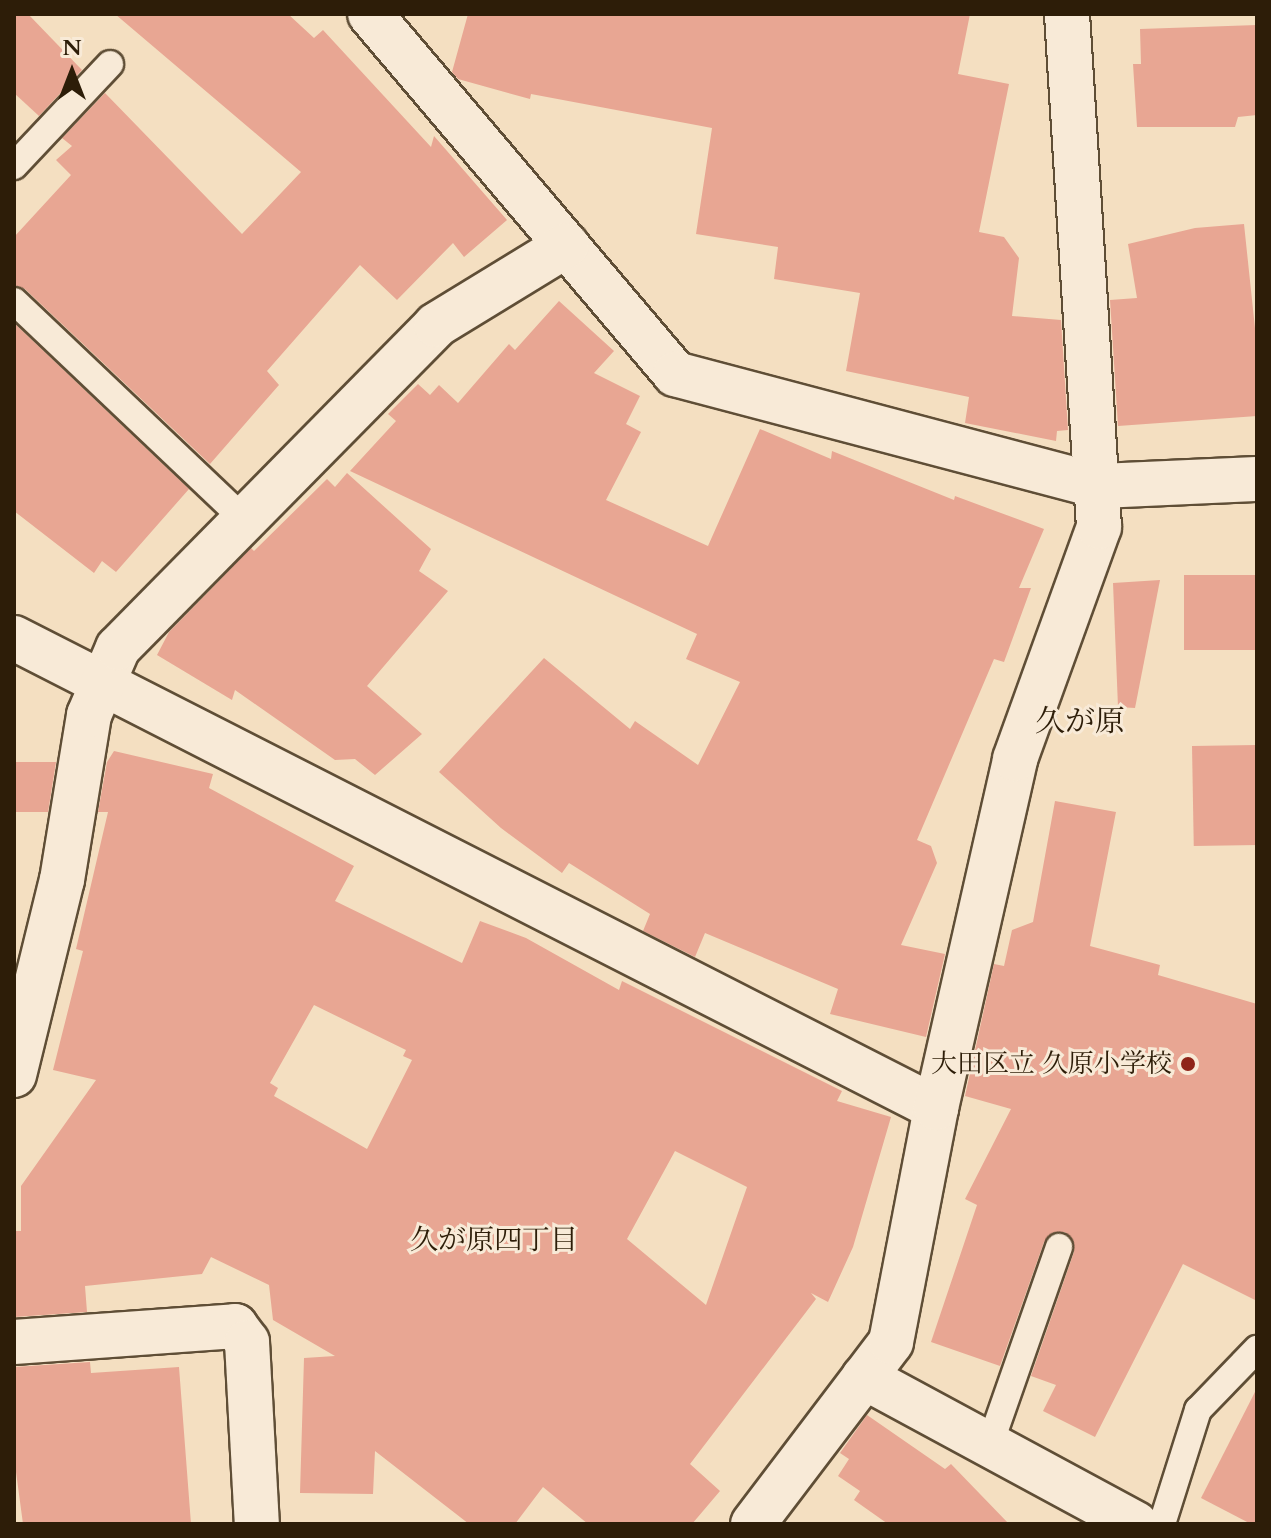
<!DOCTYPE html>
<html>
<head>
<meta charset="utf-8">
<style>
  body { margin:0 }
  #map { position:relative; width:1271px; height:1538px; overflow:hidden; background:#f4dfc1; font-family:Cardo,"Noto Serif JP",serif }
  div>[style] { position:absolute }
  .building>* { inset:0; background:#e8a693; transform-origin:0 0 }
  .roads { filter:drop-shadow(2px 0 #5f4e36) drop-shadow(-2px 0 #5f4e36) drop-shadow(0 2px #5f4e36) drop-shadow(0 -2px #5f4e36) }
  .lane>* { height:26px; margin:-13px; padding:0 13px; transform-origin:13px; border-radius:13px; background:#f8ead7 }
  .street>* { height:44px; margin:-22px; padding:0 22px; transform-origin:22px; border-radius:22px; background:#f8ead7 }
  .secondary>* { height:44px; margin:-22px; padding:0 22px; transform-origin:22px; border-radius:22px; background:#f8ead7 }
  .dots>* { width:22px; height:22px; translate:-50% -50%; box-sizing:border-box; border:4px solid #f8ead7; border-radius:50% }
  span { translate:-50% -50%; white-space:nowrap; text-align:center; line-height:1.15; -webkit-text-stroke:6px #f8ead7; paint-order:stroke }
  .poi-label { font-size:26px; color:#2d1d08 }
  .right { translate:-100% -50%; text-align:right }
  .neighbourhood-label { font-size:28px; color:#2d1d08 }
  .quarter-label { font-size:30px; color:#2d1d08 }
  .frame { position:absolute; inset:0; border:16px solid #2d1d08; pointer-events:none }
  .north { position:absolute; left:32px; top:32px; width:80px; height:80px; -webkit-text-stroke:6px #f8ead7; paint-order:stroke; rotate:0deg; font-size:22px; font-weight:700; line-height:32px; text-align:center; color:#2d1d08 }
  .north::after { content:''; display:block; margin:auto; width:28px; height:36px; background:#2d1d08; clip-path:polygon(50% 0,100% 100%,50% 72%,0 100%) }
</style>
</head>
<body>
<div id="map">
  <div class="building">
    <div style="clip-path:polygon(14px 14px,28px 14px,82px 70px,39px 116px,14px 93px)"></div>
    <div style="clip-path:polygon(115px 14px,288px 14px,314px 38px,323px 30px,431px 147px,434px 136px,507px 220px,464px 257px,453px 243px,397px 300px,360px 265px,267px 371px,279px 385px,210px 464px,25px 289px,14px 285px,14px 237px,71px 175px,56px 160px,72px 146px,62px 138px,105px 93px,242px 234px,301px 172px)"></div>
    <div style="clip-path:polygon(468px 14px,970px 14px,958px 74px,1009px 84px,979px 232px,1004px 237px,1019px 258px,1012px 316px,1061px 320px,1068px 430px,1057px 431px,1056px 441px,965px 423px,969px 397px,846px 371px,860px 293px,774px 279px,778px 247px,696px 234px,712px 128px,531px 94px,530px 99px,458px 79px,452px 72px)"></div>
    <div style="clip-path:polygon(1257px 25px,1257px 115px,1238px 117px,1235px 127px,1137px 127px,1133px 64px,1141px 64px,1140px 29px)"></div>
    <div style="clip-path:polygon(1244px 224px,1257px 347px,1257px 416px,1118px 426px,1110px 300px,1137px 298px,1128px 244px,1195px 228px)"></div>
    <div style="clip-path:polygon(559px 301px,614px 351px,594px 373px,640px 396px,626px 424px,641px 432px,606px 500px,708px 546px,760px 429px,831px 459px,832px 451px,954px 500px,955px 496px,1044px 529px,1019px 588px,1031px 588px,1004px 662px,994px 659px,917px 840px,931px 846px,937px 863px,901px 945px,945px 954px,926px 1037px,830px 1014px,838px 989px,705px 933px,695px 957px,643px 931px,650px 914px,569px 863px,562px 873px,501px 828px,439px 772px,544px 658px,630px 729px,635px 721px,698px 765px,740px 682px,686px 659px,697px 634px,350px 471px,396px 421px,388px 414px,418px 384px,430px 395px,439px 385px,458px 403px,509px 344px,515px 350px)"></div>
    <div style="clip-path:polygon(14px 323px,189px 489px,116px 572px,102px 561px,94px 573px,14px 511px)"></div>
    <div style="clip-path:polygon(347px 473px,431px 549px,419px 571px,448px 591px,367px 686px,422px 734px,375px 775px,355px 759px,335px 760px,235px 690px,232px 700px,157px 655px,169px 632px,251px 548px,254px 551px,327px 479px,335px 487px)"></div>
    <div style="left:1257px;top:575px;width:75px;height:73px;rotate:90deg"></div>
    <div style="clip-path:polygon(1160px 580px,1135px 708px,1118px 707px,1113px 583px)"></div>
    <div style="left:1256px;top:745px;width:100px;height:64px;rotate:89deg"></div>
    <div style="clip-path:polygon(evenodd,114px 751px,213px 774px,209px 788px,354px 866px,335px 901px,462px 963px,480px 921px,526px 938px,619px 990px,622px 981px,842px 1091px,837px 1101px,891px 1117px,853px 1247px,828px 1302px,811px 1293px,816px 1299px,690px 1464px,720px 1491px,692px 1524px,588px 1524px,543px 1487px,515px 1524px,469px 1524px,375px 1451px,373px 1494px,300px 1493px,304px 1358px,335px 1356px,273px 1320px,269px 1285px,211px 1257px,202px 1274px,85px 1286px,87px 1312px,14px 1317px,14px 1231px,21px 1231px,21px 1186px,96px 1080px,53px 1070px,83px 951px,76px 949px,108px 812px,98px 812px,107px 762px,114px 751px,314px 1005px,406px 1050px,403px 1056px,412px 1060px,367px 1149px,274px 1096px,278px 1088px,270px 1083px,314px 1005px,114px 751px,675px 1151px,747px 1187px,706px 1305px,627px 1239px,675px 1151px)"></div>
    <div style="clip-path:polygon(14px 762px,56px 762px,48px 812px,14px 812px)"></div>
    <div style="clip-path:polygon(1055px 801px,1116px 812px,1090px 946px,1160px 965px,1158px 975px,1257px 1004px,1257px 1301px,1183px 1264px,1095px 1437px,1043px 1411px,1056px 1385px,1031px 1376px,1074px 1252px,1074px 1243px,1065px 1232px,1055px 1232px,1044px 1242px,1000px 1366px,931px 1342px,977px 1205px,965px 1199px,1011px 1109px,965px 1096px,994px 964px,1004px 966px,1012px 930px,1033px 922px)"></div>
    <div style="clip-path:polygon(90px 1362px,91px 1373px,179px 1367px,191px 1524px,23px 1524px,14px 1457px,14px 1367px)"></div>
    <div style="clip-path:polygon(1257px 1388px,1257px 1524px,1251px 1524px,1201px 1498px)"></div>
    <div style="clip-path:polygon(867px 1415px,945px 1469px,951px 1464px,1009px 1524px,888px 1524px,854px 1500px,860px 1491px,838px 1476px,849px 1459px,840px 1453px)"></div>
  </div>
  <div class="roads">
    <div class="lane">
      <div style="left:14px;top:166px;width:140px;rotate:-46.7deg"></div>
      <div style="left:14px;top:301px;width:320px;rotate:43.5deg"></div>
      <div style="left:989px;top:1447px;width:212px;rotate:-70.7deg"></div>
      <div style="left:1162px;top:1524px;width:120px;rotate:-72.5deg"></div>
      <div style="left:1198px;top:1410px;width:85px;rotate:-46deg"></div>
    </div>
    <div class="street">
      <div style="left:370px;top:14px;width:472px;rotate:49.7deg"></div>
      <div style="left:675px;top:374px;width:440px;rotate:14.8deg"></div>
      <div style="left:1100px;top:486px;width:157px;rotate:-2.6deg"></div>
      <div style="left:14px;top:638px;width:1035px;rotate:27.01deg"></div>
      <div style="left:14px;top:1075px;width:201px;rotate:-76.2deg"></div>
      <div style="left:62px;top:880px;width:167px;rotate:-80.7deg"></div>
      <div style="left:89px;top:715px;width:73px;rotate:-66.6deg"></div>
      <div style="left:118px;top:648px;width:453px;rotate:-45.4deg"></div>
      <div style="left:436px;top:325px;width:153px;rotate:-31.4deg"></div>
      <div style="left:864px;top:1377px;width:309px;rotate:28.4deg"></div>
      <div style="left:753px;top:1524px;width:228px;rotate:-52.8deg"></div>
      <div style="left:891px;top:1342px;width:238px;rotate:-79.1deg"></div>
      <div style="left:936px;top:1108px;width:358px;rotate:-77.2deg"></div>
      <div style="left:1015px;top:759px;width:247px;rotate:-70.1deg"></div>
      <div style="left:1099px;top:527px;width:514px;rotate:-93.57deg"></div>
    </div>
    <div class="secondary">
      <div style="left:14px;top:1342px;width:222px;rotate:-4.1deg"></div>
      <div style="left:235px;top:1326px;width:20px;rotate:53deg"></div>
      <div style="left:247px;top:1342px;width:182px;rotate:86.9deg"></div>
    </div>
  </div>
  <div class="dots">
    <div style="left:1188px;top:1064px;background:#8f2418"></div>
  </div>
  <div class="poi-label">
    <span class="right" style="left:1172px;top:1064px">大田区立 久原小学校</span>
  </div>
  <div class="neighbourhood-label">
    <span style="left:494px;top:1240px">久が原四丁目</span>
  </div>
  <div class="quarter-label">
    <span style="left:1080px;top:722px">久が原</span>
  </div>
  <div class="frame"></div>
  <div class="north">N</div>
</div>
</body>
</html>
